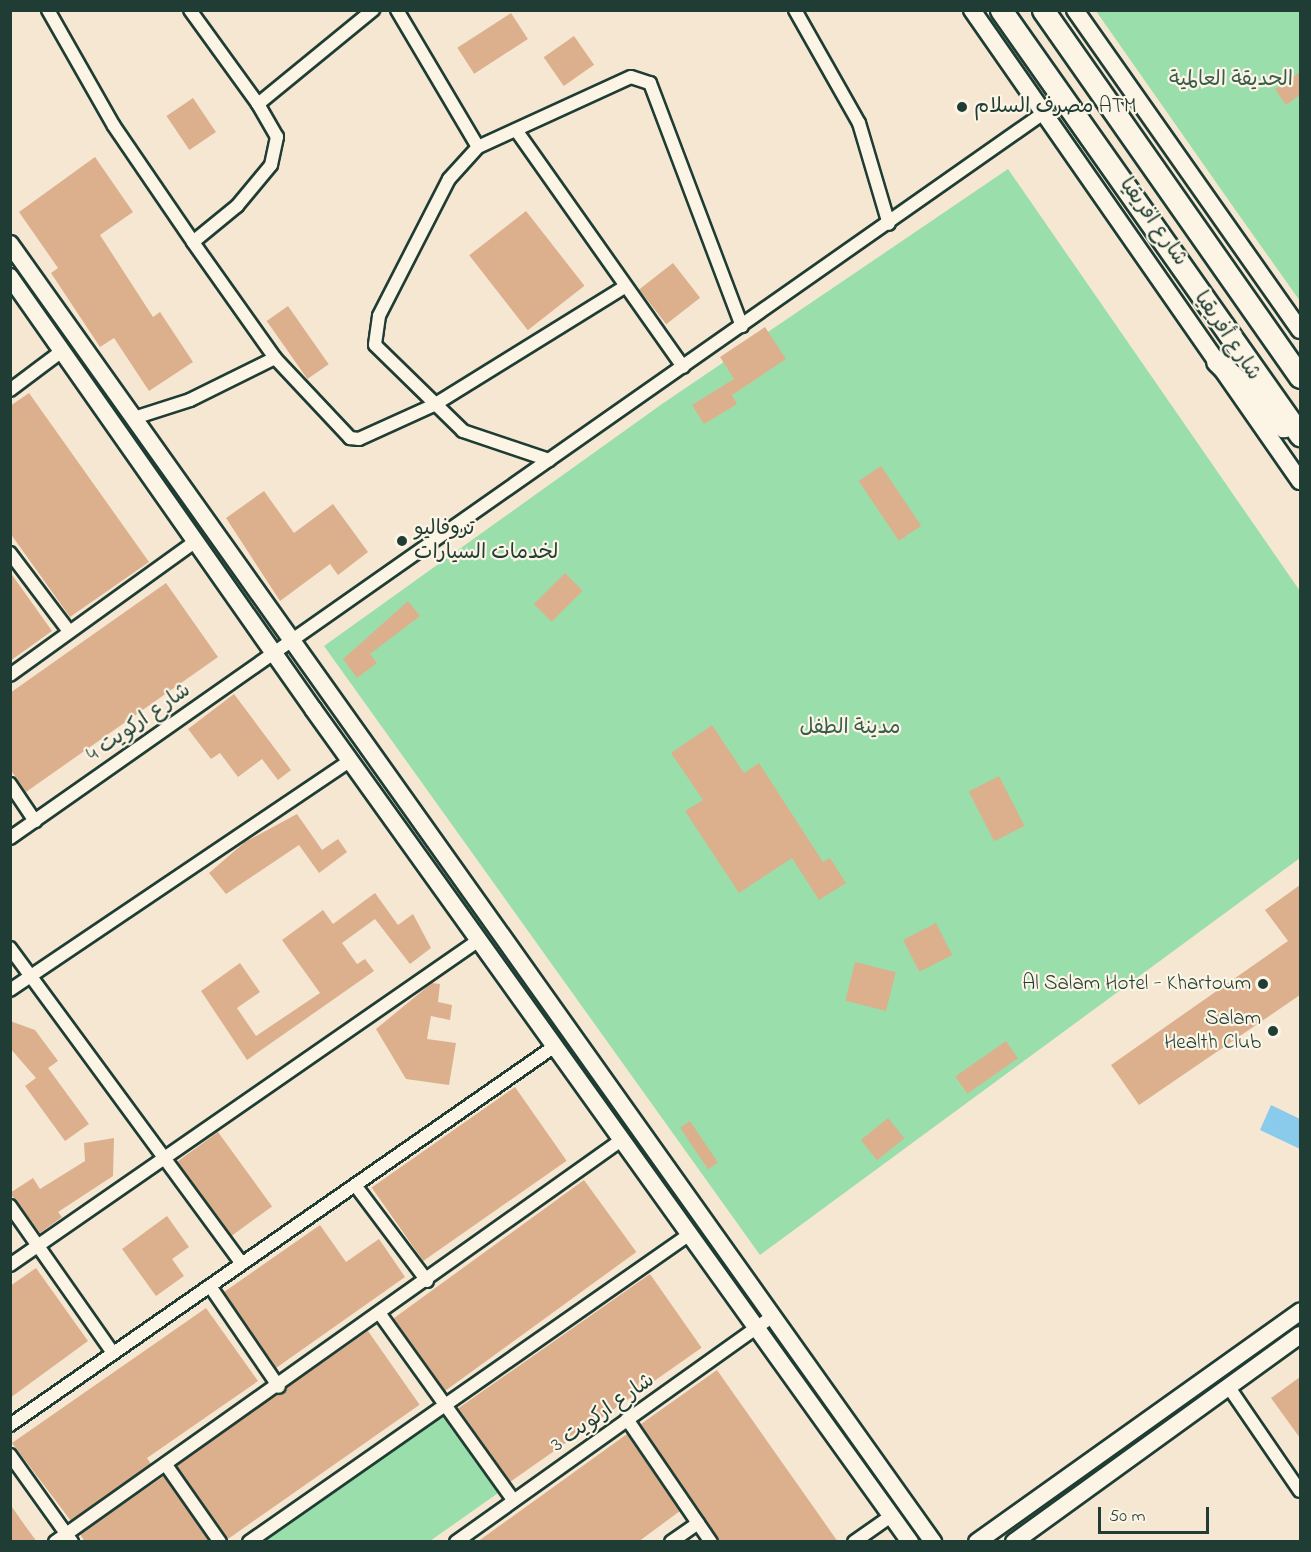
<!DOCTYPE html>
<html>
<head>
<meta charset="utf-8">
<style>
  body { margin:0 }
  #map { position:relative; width:1311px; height:1552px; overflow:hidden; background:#f6e7d3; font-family:"Indie Flower","Playpen Sans Arabic",sans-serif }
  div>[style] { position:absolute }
  .green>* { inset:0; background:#9adfab }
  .water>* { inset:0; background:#8acbeb }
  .building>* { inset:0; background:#dcb08d; transform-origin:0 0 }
  .roads { filter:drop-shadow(2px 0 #1f3d34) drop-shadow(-2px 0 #1f3d34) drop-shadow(0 2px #1f3d34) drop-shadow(0 -2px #1f3d34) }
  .street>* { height:12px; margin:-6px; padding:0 6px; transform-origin:6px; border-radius:6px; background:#fcf5e5 }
  .secondary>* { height:16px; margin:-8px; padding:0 8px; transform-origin:8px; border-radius:8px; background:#fcf5e5 }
  .highway>* { height:21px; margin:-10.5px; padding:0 10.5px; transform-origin:10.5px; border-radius:10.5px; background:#fcf5e5 }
  .dots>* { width:16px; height:16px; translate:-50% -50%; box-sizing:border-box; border:3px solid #fcf5e5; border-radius:50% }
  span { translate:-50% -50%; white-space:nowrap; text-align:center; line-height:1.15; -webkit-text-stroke:4.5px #fcf5e5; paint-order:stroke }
  .park-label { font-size:21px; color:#385d4c }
  .poi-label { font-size:21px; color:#1f3d34 }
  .left { translate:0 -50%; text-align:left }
  .right { translate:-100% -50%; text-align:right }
  .street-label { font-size:21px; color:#1f3d34 }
  .frame { position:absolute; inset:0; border:12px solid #1f3d34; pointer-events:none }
  .scale { position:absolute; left:1098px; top:1507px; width:111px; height:27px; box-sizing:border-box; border:3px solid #1f3d34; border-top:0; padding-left:8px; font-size:18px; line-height:21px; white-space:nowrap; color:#1f3d34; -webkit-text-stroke:4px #fcf5e5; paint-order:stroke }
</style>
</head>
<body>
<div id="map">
  <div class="green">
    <div style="clip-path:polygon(1096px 11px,1300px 11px,1300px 301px,1234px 208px)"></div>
    <div style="clip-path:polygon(1008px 169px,1300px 591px,1300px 858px,760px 1255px,324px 646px,662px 404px)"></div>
    <div style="clip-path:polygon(443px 1411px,501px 1491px,430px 1541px,257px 1542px)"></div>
  </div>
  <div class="water">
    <div style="clip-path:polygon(1271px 1105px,1300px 1119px,1300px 1149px,1260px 1130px)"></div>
  </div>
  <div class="building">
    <div style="left:511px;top:13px;width:31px;height:64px;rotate:57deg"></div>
    <div style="left:574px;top:36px;width:35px;height:37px;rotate:55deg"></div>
    <div style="clip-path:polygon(1300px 72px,1300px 95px,1286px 105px,1275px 89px)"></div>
    <div style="left:193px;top:98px;width:41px;height:32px;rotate:56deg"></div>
    <div style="clip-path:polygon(95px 157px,133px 212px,100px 235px,153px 317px,160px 312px,193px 362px,149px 391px,114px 338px,100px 347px,51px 273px,58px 268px,19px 212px)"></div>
    <div style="left:526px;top:211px;width:95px;height:72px;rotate:52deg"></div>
    <div style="left:673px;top:263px;width:44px;height:43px;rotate:52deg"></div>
    <div style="left:288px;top:306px;width:71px;height:26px;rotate:55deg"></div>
    <div style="clip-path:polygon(765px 327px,786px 359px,732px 395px,737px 404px,704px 424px,692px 405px,734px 379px,720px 357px)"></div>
    <div style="clip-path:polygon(29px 393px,149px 562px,70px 617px,10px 533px,10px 406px)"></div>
    <div style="left:881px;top:466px;width:72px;height:27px;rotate:56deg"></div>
    <div style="clip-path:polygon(264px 491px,294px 533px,333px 504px,368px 552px,338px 575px,330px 564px,280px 601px,226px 518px)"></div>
    <div style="clip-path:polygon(10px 572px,52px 631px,10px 661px)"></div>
    <div style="left:565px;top:573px;width:25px;height:44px;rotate:45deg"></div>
    <div style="clip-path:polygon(166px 583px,218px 657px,26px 792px,10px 769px,10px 693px)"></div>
    <div style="clip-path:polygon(408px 601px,420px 616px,370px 654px,377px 663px,357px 678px,343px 659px)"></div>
    <div style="clip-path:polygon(234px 694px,291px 770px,278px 780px,262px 759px,238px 777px,220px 753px,211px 759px,188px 729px)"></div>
    <div style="clip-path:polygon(712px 725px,744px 773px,759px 763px,823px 862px,830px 858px,846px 883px,819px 900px,792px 858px,739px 893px,685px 811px,703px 800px,671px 753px)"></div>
    <div style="left:999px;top:776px;width:56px;height:34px;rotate:63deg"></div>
    <div style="clip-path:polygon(297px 814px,322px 850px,338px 839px,347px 852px,319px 873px,299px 845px,226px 894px,209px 873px,245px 842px)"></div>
    <div style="clip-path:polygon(1300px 885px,1300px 995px,1139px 1105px,1111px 1065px,1288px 941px,1265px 910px)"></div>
    <div style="clip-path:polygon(375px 893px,398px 925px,413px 914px,431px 948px,410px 964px,375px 919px,342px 943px,357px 964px,365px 959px,374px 971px,247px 1060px,201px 991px,240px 963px,260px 992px,237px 1008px,256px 1036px,320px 993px,282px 940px,323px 910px,333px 924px)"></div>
    <div style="left:936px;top:923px;width:36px;height:37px;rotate:63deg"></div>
    <div style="left:855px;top:962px;width:42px;height:40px;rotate:14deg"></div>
    <div style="clip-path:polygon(432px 983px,440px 984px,438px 1002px,452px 1005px,450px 1020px,431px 1016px,427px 1039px,456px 1043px,449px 1085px,406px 1079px,376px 1029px)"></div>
    <div style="clip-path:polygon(10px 1021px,35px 1030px,58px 1061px,48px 1068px,89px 1124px,65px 1141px,25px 1086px,36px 1078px,10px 1048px)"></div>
    <div style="left:1006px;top:1041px;width:21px;height:62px;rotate:55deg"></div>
    <div style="left:515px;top:1087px;width:90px;height:175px;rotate:55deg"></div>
    <div style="left:888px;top:1118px;width:26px;height:35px;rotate:51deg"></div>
    <div style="left:690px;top:1121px;width:50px;height:12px;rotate:56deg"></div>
    <div style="left:218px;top:1132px;width:92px;height:51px;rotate:54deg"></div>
    <div style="clip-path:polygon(114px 1138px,113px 1176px,58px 1212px,62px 1217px,40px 1233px,10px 1193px,33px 1178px,40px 1189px,85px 1161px,84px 1143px)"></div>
    <div style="left:584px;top:1180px;width:89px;height:236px;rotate:54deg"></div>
    <div style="clip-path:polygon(167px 1216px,189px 1247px,172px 1259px,184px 1276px,156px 1296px,122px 1249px)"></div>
    <div style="clip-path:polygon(320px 1225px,346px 1262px,379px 1239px,405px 1277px,276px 1368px,224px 1292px)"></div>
    <div style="clip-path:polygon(36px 1268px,88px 1341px,10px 1398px,10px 1286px)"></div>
    <div style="left:650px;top:1274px;width:90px;height:234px;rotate:55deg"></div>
    <div style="clip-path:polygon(206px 1308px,258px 1381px,147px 1458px,151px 1464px,71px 1521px,12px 1443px)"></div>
    <div style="left:368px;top:1331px;width:90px;height:234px;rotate:55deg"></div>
    <div style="clip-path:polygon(717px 1370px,817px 1512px,838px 1542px,719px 1542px,641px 1424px)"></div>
    <div style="clip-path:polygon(1300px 1377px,1300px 1438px,1271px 1398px)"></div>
    <div style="clip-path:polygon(627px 1434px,680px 1511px,638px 1542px,477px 1542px)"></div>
    <div style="clip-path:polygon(164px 1476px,210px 1542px,85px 1542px,80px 1534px)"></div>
    <div style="clip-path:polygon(10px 1504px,21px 1520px,37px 1542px,10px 1542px)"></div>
  </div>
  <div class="roads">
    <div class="street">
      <div style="left:48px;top:10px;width:133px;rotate:60.4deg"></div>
      <div style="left:114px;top:126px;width:140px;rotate:55.7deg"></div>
      <div style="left:190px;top:10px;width:116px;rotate:54.1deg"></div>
      <div style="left:397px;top:10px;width:159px;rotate:59.4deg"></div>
      <div style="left:478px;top:147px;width:43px;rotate:132.2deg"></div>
      <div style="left:449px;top:179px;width:154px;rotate:117.1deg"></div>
      <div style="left:379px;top:316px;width:29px;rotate:98deg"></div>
      <div style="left:375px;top:345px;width:123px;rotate:44.3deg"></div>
      <div style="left:463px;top:431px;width:91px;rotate:18.6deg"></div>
      <div style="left:795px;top:10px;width:130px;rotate:60.5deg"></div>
      <div style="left:859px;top:123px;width:105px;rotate:73.5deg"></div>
      <div style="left:516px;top:130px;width:290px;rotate:54.8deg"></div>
      <div style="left:478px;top:147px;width:168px;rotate:-24.6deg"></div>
      <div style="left:631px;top:77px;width:20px;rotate:18deg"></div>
      <div style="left:650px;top:83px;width:260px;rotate:69.3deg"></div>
      <div style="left:275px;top:358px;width:110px;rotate:46.8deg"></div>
      <div style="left:350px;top:438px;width:9px;rotate:6deg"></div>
      <div style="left:359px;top:439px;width:82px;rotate:-24.4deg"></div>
      <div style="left:434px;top:405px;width:224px;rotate:-31.8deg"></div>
      <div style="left:10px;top:390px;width:65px;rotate:-36.9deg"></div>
      <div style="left:134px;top:418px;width:59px;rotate:-17.8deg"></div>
      <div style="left:190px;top:400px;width:95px;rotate:-26.3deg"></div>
      <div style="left:275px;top:358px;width:142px;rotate:-125.3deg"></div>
      <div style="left:193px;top:242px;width:57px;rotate:-39.3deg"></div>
      <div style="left:237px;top:206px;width:53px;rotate:-50.3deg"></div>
      <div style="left:271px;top:165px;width:29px;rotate:-78deg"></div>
      <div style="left:277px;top:137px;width:38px;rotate:-120deg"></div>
      <div style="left:258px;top:104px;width:149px;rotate:-39.3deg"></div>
      <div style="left:10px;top:553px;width:96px;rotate:53deg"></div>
      <div style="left:10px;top:675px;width:229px;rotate:-35.8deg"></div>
      <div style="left:10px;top:784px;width:45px;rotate:56deg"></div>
      <div style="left:10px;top:838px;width:1264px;rotate:-35.05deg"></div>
      <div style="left:10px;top:948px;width:391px;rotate:53.7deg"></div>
      <div style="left:10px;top:990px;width:410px;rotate:-34deg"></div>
      <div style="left:355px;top:1185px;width:120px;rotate:53.1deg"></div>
      <div style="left:10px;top:1206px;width:179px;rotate:55deg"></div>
      <div style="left:10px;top:1265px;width:571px;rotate:-34.72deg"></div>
      <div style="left:210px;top:1286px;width:122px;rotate:55.7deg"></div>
      <div style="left:380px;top:1314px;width:229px;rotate:54.4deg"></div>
      <div style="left:1228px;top:1386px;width:127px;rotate:55.6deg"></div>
      <div style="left:627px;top:1419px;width:149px;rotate:55.7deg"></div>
      <div style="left:10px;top:1425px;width:664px;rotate:-34.82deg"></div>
      <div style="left:10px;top:1455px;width:107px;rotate:54.5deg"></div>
      <div style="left:166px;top:1465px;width:94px;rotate:55deg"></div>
      <div style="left:55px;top:1542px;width:696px;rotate:-35.36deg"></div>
      <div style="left:249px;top:1542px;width:538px;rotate:-34.93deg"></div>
      <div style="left:456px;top:1542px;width:389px;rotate:-35.5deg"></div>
      <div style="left:671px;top:1542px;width:33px;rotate:-35deg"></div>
      <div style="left:854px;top:1542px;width:45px;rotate:-35.1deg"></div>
    </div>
    <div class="secondary">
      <div style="left:972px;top:10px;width:574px;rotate:55.15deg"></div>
      <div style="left:1075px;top:10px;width:391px;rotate:54.9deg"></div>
      <div style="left:10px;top:244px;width:1593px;rotate:54.58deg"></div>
      <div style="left:10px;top:277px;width:528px;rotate:54.95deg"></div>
      <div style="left:313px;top:709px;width:1025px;rotate:54.37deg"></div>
      <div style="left:977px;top:1542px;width:397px;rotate:-35.5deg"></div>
      <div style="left:1014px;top:1542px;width:353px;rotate:-35.9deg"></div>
    </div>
    <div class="highway">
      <div style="left:1001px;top:10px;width:520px;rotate:54.87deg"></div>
      <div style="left:1043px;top:10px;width:448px;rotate:55deg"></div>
      <div style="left:1217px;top:361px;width:93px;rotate:44.6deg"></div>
    </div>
  </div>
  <div class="dots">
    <div style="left:962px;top:107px;background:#1f3d34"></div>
    <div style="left:402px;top:541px;background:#1f3d34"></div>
    <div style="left:1263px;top:984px;background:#1f3d34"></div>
    <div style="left:1273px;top:1031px;background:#1f3d34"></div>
  </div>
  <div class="park-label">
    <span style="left:1231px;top:80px">الحديقة العالمية</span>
    <span style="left:850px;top:728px">مدينة الطفل</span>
  </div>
  <div class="poi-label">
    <span class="left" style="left:974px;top:107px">مصرف السلام ATM</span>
    <span class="left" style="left:414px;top:541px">تروفاليو<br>لخدمات السيارات</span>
    <span class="right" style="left:1251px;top:984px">Al Salam Hotel - Khartoum</span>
    <span class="right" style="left:1261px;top:1031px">Salam<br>Health Club</span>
  </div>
  <div class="street-label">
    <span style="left:1153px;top:222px;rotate:55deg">شارع افريقيا</span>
    <span style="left:1227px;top:336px;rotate:56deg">شارع أفريقيا</span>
    <span style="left:139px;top:723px;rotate:-35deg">شارع اركويت 4</span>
    <span style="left:603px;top:1413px;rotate:-35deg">شارع اركويت 3</span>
  </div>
  <div class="frame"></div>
  <div class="scale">50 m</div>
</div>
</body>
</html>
